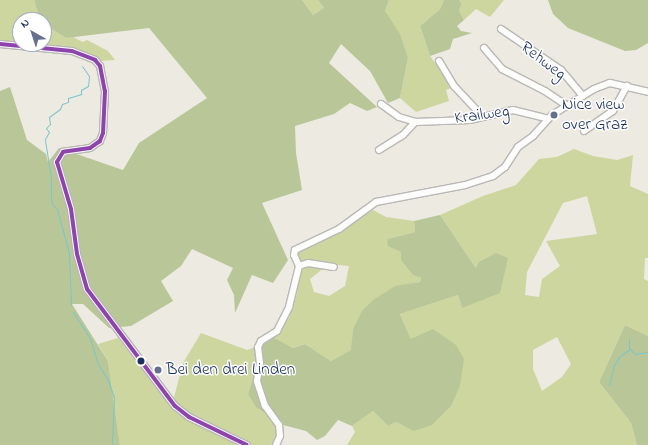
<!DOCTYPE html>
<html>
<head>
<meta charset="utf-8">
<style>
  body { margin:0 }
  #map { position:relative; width:648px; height:445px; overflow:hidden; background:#edeae1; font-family:"Indie Flower",sans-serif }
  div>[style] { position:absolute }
  .green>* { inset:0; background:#cdd69f }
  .forest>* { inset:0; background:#b9c798 }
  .stream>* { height:1px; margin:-0.5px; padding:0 0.5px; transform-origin:0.5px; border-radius:0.5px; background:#79c6cb }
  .roads { filter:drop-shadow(1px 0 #b9b8b7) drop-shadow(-1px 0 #b9b8b7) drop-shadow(0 1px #b9b8b7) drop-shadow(0 -1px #b9b8b7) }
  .minor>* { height:6px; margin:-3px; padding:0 3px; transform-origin:3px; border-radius:3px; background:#fcfcfa }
  .bus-1>* { height:4px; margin:-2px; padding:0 2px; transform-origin:2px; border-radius:2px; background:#8e44ad }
  .dots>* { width:11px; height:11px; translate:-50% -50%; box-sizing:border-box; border:2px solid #fff; border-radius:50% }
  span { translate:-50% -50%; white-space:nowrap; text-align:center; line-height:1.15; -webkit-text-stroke:3px #fff; paint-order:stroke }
  .street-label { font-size:17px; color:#1b2f5e }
  .poi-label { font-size:17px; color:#1b2f5e }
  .left { translate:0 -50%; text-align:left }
  .north { position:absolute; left:12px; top:12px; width:40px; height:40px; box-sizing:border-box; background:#fff; border:1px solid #a4acbf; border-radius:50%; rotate:321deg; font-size:11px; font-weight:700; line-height:16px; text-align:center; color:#1b2f5e }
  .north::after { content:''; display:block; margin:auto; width:14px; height:18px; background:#64708c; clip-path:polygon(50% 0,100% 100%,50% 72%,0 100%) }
</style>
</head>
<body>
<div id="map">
  <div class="green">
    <div style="clip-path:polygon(0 0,34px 0,40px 20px,20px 20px,20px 44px,44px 44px,44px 24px,66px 38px,73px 37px,83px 42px,87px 40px,108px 51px,115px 60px,99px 61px,80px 50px,0 42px)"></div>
    <div style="clip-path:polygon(302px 0,318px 0,324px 8px,313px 15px)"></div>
    <div style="clip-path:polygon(389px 0,444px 0,440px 9px,420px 26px,430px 56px,453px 87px,446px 90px,449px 101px,416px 112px,400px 98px,408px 58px,385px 11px)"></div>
    <div style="clip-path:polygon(459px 0,504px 0,490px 17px,476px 9px,464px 20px,459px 10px,462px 4px)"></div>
    <div style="clip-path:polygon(evenodd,574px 149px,593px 156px,617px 160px,633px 155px,630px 186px,648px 194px,648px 258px,645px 258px,644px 279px,648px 281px,648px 336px,625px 325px,599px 382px,631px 423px,637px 445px,347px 445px,355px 432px,352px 426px,373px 411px,388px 426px,396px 422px,413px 431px,411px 339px,400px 314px,458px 295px,462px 308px,476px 268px,440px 215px,483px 196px,516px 185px,539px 159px,557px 157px,574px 149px,587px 196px,597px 234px,546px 241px,560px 266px,542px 279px,539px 297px,525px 295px,527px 272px,563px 203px,587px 196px,574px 149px,557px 337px,571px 364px,562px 377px,542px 391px,533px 369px,533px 350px,557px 337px)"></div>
    <div style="clip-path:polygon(evenodd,373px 210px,386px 217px,414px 221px,415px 232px,387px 239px,401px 252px,413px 275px,421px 278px,420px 282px,395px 287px,353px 329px,352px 350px,331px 361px,305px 344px,293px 348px,273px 338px,289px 318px,297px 294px,301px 263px,297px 252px,373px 210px,329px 264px,349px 266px,345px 286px,329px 296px,314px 292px,310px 279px,329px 264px)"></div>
    <div style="clip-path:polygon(201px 333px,247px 350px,253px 348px,256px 368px,248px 394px,274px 419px,278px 432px,276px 440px,271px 445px,120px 445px,108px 361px,98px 344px,118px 338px,172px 405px,183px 363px)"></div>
  </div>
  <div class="forest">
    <div style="clip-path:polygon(34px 0,302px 0,313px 15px,324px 8px,318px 0,389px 0,385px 11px,400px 34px,408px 58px,400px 98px,388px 103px,370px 71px,341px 44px,329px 63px,377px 107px,367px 111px,350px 103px,334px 114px,295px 126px,296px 153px,302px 190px,262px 203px,288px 260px,273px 283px,252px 275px,235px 313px,234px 295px,227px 280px,233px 268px,192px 249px,181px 266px,161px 281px,173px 301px,131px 326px,109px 328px,83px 304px,72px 304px,108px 361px,120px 445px,0 445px,0 91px,10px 87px,27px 140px,46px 154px,48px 162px,59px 148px,123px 170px,139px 143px,207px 98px,149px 28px,66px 38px,44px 24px,44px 20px,40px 20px)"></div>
    <div style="clip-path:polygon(444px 0,459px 0,462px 4px,459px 10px,464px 20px,457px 26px,461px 31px,472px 33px,453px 39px,450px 49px,430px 56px,420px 26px,440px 9px)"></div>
    <div style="clip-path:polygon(548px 0,648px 0,648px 43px,636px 50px,625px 51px,568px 28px,553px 14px)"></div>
    <div style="clip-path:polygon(440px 215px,476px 268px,479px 262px,496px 253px,508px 258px,500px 293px,462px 308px,458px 295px,400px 314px,411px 339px,433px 329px,456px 345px,464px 359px,460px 386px,451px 406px,432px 425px,413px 431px,396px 422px,388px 426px,373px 411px,352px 426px,338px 420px,325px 436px,317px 440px,306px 431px,283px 425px,256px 407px,248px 394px,256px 368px,253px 348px,265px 333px,293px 348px,305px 344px,331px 361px,351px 350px,353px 329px,362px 311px,373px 300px,395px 286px,420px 282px,421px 278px,413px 275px,401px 260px,401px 252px,388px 246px,387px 239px,415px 232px,414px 221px)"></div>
    <div style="clip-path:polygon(625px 325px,648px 336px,648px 445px,637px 445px,631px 423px,599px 382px)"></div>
  </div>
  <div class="stream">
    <div style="left:71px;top:305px;width:52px;rotate:-92.2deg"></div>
    <div style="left:69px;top:253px;width:46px;rotate:-105.3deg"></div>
    <div style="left:57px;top:209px;width:7px;rotate:-135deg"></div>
    <div style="left:52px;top:204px;width:8px;rotate:-97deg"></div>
    <div style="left:51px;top:196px;width:18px;rotate:-90deg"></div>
    <div style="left:51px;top:178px;width:39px;rotate:-99deg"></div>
    <div style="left:45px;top:139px;width:8px;rotate:-60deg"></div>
    <div style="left:49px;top:132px;width:5px;rotate:-127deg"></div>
    <div style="left:46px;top:128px;width:6px;rotate:-45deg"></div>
    <div style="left:50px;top:124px;width:7px;rotate:-98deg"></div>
    <div style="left:49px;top:117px;width:14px;rotate:-36deg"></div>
    <div style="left:60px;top:109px;width:5px;rotate:-68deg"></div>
    <div style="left:62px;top:104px;width:6px;rotate:-18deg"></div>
    <div style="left:68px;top:102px;width:4px;rotate:-90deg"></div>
    <div style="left:68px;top:98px;width:14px;rotate:-17deg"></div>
    <div style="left:81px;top:94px;width:4px;rotate:-90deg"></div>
    <div style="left:81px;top:90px;width:8px;rotate:-30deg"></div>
    <div style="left:88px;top:86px;width:10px;rotate:-84deg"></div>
    <div style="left:89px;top:76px;width:12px;rotate:-125deg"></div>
    <div style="left:73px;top:312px;width:31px;rotate:57deg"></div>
    <div style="left:90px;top:338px;width:27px;rotate:73deg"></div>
    <div style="left:98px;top:364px;width:19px;rotate:58deg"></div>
    <div style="left:108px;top:380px;width:18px;rotate:71deg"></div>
    <div style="left:114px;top:397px;width:48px;rotate:92.4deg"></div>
    <div style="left:629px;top:339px;width:9px;rotate:90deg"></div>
    <div style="left:629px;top:348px;width:8px;rotate:45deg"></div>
    <div style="left:635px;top:354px;width:13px;rotate:-9deg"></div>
    <div style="left:609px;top:385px;width:21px;rotate:-76deg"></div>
    <div style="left:614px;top:365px;width:9px;rotate:-58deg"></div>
    <div style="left:619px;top:357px;width:14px;rotate:-36deg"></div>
  </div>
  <div class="roads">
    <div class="minor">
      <div style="left:501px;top:29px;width:73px;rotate:34.3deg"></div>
      <div style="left:561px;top:70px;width:34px;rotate:50deg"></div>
      <div style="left:0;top:44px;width:72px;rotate:5.6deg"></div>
      <div style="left:72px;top:51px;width:25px;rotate:21deg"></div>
      <div style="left:95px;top:60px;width:8px;rotate:50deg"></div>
      <div style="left:100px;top:66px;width:25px;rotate:79deg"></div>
      <div style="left:105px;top:91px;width:42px;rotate:92.7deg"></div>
      <div style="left:103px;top:133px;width:9px;rotate:111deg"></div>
      <div style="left:100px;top:141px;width:12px;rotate:145deg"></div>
      <div style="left:90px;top:148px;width:27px;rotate:172deg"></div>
      <div style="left:63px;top:152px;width:12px;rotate:121deg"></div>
      <div style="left:57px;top:162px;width:49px;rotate:73.4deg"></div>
      <div style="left:71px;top:209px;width:45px;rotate:82.4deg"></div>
      <div style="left:77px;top:254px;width:36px;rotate:74deg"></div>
      <div style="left:87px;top:289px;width:146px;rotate:53.1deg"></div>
      <div style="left:175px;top:406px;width:18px;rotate:38deg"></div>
      <div style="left:189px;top:417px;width:64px;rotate:25.8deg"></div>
      <div style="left:484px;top:48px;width:28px;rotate:49deg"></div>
      <div style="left:502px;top:69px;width:48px;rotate:27.1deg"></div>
      <div style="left:545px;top:91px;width:27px;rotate:34deg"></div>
      <div style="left:439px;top:61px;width:29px;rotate:59deg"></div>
      <div style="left:454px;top:86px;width:42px;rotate:46.9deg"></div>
      <div style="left:381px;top:104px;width:22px;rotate:36deg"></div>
      <div style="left:399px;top:117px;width:17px;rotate:17deg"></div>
      <div style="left:415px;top:122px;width:55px;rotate:-2.1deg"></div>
      <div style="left:470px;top:120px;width:44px;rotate:-13.1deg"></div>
      <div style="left:513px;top:110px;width:36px;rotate:14deg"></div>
      <div style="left:584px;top:131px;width:35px;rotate:-35deg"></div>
      <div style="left:613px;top:111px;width:29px;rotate:-61deg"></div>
      <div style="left:379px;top:150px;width:28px;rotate:-32deg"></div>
      <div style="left:403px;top:135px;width:18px;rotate:-47deg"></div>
      <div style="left:299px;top:266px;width:9px;rotate:-18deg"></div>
      <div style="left:308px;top:263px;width:26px;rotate:9deg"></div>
      <div style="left:276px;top:445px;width:10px;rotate:-66deg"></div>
      <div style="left:280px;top:436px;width:11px;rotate:-95deg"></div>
      <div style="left:279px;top:425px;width:24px;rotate:-126deg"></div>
      <div style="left:265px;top:406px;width:26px;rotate:-108deg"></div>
      <div style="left:257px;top:381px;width:18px;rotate:-81deg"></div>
      <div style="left:260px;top:363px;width:16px;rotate:-97deg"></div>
      <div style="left:258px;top:347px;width:7px;rotate:-63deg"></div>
      <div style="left:261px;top:341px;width:19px;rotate:-32deg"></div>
      <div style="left:277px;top:331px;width:27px;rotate:-63deg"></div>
      <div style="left:289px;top:307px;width:42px;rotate:-76.3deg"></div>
      <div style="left:299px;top:266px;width:12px;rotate:-114deg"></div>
      <div style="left:294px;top:255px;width:5px;rotate:-79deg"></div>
      <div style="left:295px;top:250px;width:49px;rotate:-25.5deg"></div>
      <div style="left:339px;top:229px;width:46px;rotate:-36.1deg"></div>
      <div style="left:376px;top:202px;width:91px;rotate:-10.8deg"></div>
      <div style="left:465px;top:185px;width:29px;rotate:-18deg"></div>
      <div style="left:493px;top:176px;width:15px;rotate:-37deg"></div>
      <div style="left:505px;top:167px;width:24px;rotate:-57deg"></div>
      <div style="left:518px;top:147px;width:19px;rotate:-36deg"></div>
      <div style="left:533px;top:136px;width:28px;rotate:-48deg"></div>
      <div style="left:552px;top:115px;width:49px;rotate:-31.8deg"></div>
      <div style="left:594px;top:89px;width:17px;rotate:-21deg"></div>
      <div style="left:610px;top:83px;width:39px;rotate:13deg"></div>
    </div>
  </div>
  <div class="bus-1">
    <div style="left:0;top:44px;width:72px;rotate:5.6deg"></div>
    <div style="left:72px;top:51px;width:25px;rotate:21deg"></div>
    <div style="left:95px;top:60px;width:8px;rotate:50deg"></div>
    <div style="left:100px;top:66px;width:25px;rotate:79deg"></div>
    <div style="left:105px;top:91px;width:42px;rotate:92.7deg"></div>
    <div style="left:103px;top:133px;width:9px;rotate:111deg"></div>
    <div style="left:100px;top:141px;width:12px;rotate:145deg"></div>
    <div style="left:90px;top:148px;width:27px;rotate:172deg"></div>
    <div style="left:63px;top:152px;width:12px;rotate:121deg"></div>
    <div style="left:57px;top:162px;width:49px;rotate:73.4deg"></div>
    <div style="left:71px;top:209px;width:45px;rotate:82.4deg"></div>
    <div style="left:77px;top:254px;width:36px;rotate:74deg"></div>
    <div style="left:87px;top:289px;width:146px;rotate:53.1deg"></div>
    <div style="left:175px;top:406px;width:18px;rotate:38deg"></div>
    <div style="left:189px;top:417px;width:64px;rotate:25.8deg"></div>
  </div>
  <div class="dots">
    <div style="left:554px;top:115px;background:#64708c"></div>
    <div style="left:141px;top:361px;background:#1b2f5e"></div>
    <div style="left:158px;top:370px;background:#64708c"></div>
  </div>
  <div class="street-label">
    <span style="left:543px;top:61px;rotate:37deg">Rehweg</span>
    <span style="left:482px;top:115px;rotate:-8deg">Krailweg</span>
  </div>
  <div class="poi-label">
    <span class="left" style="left:562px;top:115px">Nice view<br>over Graz</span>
    <span class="left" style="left:166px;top:370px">Bei den drei Linden</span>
  </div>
  <div class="north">N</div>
</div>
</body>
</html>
